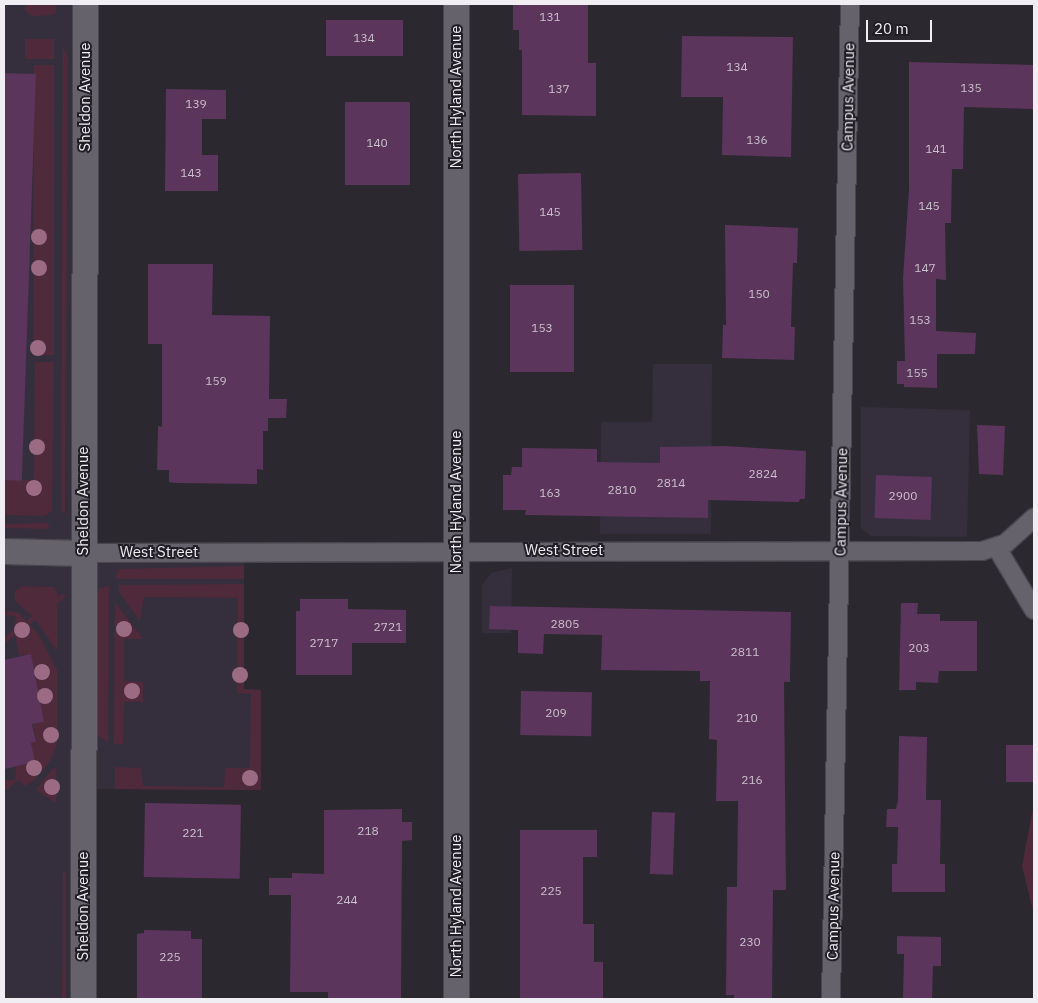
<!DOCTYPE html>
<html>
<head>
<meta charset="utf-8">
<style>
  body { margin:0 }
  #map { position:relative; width:1038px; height:1003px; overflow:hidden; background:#2c2830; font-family:"IBM Plex Sans",sans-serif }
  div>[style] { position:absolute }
  .built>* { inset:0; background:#352f3d }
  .green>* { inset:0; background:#4e2a3b; transform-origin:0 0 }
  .building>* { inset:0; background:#5b355b; transform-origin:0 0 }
  .roads { filter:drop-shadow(1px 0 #49464d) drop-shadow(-1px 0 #49464d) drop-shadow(0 1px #49464d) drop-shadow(0 -1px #49464d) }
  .street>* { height:18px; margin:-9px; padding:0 9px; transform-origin:9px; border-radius:9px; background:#66626c }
  .secondary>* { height:25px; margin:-12.5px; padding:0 12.5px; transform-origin:12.5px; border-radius:12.5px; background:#66626c }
  .trees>* { width:16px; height:16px; margin:-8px; border-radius:50%; background:#9b6b84 }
  span { translate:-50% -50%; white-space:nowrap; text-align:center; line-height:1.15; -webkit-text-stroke:4px #221e26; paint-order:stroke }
  .number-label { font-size:12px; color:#cbc0cd }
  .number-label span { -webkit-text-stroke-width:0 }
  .street-label { font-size:15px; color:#f0eef3 }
  .frame { position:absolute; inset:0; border:5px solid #f0eef3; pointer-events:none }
  .scale { position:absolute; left:866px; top:20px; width:66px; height:22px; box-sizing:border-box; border:2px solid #f0eef3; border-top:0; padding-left:6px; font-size:15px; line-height:18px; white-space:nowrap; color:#f0eef3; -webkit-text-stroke:4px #221e26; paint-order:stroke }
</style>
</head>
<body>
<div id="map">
  <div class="built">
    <div style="clip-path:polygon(4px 4px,85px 4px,82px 552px,244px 551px,244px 689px,261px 690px,261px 790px,83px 789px,83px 999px,4px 999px)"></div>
    <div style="clip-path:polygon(653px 364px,712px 364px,711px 534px,600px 534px,601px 422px,652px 422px)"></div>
    <div style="clip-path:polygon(861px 407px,970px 410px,967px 537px,871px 536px,861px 528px)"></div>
    <div style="clip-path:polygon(512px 568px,511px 633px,482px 633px,482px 585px,491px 573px)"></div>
  </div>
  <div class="green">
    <div style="clip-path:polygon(56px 4px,56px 13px,52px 15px,31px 16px,25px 11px,25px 5px)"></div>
    <div style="left:54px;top:39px;width:20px;height:29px;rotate:90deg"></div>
    <div style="clip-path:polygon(63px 47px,68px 58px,65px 514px,61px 510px)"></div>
    <div style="left:34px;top:65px;width:20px;height:290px"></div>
    <div style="clip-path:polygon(35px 362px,54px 362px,52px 511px,44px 516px,4px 515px,4px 480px,34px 480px)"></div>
    <div style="clip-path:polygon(47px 523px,50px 527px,44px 529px,4px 528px,4px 524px)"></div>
    <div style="clip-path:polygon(244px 566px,244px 579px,115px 579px,118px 569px)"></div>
    <div style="clip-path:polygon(244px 584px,244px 689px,261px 690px,261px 790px,115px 789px,115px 767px,141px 768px,143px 786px,224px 787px,225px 768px,250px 768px,251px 694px,237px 693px,238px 598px,144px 597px,140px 621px,119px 592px,119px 585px)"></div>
    <div style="clip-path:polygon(22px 586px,54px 587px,57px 592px,57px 651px,35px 619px,15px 601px,15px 591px)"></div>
    <div style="clip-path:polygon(109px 586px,108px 743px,98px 735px,98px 592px,99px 588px)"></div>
    <div style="left:63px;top:593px;width:5px;height:221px;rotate:53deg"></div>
    <div style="clip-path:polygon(115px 602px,143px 639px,124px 639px,124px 681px,143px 682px,143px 702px,124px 702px,123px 744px,114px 744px)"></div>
    <div style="clip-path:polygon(8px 611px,19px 613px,39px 635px,57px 670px,57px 744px,51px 760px,35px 779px,26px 786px,18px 780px,7px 790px,4px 790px,4px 780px,15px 780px,16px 766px,31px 743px,36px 741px,33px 724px,43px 722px,31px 654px,19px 656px,14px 629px,16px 616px,4px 615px)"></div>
    <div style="clip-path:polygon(53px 768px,56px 769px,56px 803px,36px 790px)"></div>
    <div style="clip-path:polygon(1034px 803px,1034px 915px,1022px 866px)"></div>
    <div style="clip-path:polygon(63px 872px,66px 872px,66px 999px,62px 999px)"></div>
  </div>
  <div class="building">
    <div style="clip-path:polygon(513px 4px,588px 4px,588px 63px,596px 63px,596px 116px,522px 115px,522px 50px,519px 50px,519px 30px,513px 30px)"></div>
    <div style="left:326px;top:20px;width:77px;height:36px"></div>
    <div style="clip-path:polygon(682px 36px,793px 37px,791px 157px,722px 155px,723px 97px,681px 97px)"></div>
    <div style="clip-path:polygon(909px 62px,1034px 65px,1033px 109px,964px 107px,963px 169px,952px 169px,951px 223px,945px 223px,946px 280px,936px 279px,936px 331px,976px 333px,975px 354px,937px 354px,937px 388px,904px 387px,904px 384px,897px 384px,897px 361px,905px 361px,903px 278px,909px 189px)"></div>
    <div style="left:4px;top:73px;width:32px;height:407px;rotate:2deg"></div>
    <div style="clip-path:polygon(166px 89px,226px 90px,226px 119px,202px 119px,202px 155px,218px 155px,218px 191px,165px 191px)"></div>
    <div style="left:345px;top:102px;width:65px;height:83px"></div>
    <div style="left:581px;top:173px;width:77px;height:63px;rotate:89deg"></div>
    <div style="clip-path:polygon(725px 225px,798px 228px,797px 263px,793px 263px,791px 327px,795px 327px,794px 360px,722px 358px,723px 325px,726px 325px)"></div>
    <div style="clip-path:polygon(148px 264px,213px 264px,212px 315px,270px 316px,269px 399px,287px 399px,286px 418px,268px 418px,268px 431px,263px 431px,263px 470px,257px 469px,257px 484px,176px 483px,169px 482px,169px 470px,157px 470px,158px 426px,162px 427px,162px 344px,148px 344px)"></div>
    <div style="left:510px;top:285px;width:64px;height:87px"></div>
    <div style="clip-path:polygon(977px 425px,1005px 426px,1003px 475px,979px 474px)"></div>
    <div style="clip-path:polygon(726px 446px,806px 451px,805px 499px,800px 499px,799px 502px,708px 500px,708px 518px,525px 515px,526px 510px,503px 510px,503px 475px,511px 475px,512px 467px,522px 467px,522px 448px,597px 449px,597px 462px,660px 463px,660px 447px)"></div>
    <div style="left:876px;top:475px;width:56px;height:43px;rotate:2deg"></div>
    <div style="clip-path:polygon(300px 599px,348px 599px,348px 609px,406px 610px,406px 643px,352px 643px,352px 675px,296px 675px,296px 611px,300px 611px)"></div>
    <div style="clip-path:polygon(901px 603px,918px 603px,917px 614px,940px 614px,940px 621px,977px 621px,977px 671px,939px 671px,938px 683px,916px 682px,916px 690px,899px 690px)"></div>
    <div style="clip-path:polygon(490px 606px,791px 612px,790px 682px,784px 682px,786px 890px,773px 890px,772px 999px,734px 999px,734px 995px,726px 995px,727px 887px,737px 887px,738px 801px,716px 801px,717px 740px,709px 739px,710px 681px,700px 681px,700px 671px,601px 670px,602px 635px,544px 634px,543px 654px,518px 653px,518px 630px,489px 629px)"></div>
    <div style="clip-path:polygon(31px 654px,44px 722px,32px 724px,36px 742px,31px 743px,35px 762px,4px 769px,4px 660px)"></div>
    <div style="left:521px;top:691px;width:71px;height:44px;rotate:1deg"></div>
    <div style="clip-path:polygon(899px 736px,927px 737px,926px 800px,941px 800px,940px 864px,945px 864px,945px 892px,892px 892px,892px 864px,897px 864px,898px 827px,886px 827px,887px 809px,896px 809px,898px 800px)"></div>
    <div style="left:1033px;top:745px;width:37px;height:27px;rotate:90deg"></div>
    <div style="left:145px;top:803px;width:96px;height:74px;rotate:1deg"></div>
    <div style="clip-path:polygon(402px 809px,402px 822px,412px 822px,412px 840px,402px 841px,401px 999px,328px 999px,328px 992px,290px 992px,291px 895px,269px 895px,269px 878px,292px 878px,292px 873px,324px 874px,324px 810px)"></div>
    <div style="left:652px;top:812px;width:23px;height:62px;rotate:2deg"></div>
    <div style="clip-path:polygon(520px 830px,597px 830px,597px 857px,583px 857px,583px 924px,594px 924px,594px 962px,603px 962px,603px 999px,520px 999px)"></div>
    <div style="clip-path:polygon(144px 930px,191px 931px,191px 939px,202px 939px,202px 999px,137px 999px,137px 934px,144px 933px)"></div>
    <div style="clip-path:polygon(897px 936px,941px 937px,941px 966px,933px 966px,932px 999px,903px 999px,904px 954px,897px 954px)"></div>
  </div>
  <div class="roads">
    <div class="street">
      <div style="left:997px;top:548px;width:72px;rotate:59.2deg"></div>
      <div style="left:82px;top:553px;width:900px;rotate:-0.13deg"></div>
      <div style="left:982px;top:551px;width:25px;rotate:-18deg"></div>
      <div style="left:1006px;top:543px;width:38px;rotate:-42deg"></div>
      <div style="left:831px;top:999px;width:995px;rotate:-88.91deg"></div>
    </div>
    <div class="secondary">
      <div style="left:456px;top:4px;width:995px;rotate:90deg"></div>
      <div style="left:4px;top:551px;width:78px;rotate:1.5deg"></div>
      <div style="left:83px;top:999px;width:995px;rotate:-89.88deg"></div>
    </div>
  </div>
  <div class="trees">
    <div style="left:39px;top:237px"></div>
    <div style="left:39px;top:268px"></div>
    <div style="left:38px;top:348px"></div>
    <div style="left:37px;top:447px"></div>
    <div style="left:34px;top:488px"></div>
    <div style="left:124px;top:629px"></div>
    <div style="left:22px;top:630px"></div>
    <div style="left:241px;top:630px"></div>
    <div style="left:42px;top:672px"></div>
    <div style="left:240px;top:675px"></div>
    <div style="left:132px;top:691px"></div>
    <div style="left:45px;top:696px"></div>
    <div style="left:51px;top:735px"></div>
    <div style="left:34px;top:768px"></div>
    <div style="left:250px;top:778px"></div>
    <div style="left:52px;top:787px"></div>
  </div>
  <div class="number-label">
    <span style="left:550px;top:17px">131</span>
    <span style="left:364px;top:38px">134</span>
    <span style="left:737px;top:67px">134</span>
    <span style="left:971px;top:88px">135</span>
    <span style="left:559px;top:89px">137</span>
    <span style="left:196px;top:104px">139</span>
    <span style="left:757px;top:140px">136</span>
    <span style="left:377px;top:143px">140</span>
    <span style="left:936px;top:149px">141</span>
    <span style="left:191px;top:173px">143</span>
    <span style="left:929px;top:206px">145</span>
    <span style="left:550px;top:212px">145</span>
    <span style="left:925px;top:268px">147</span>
    <span style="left:759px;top:294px">150</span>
    <span style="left:920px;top:320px">153</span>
    <span style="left:542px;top:328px">153</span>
    <span style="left:917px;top:373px">155</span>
    <span style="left:216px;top:381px">159</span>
    <span style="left:763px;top:474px">2824</span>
    <span style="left:671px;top:483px">2814</span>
    <span style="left:622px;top:490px">2810</span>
    <span style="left:550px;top:493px">163</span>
    <span style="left:903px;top:496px">2900</span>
    <span style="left:565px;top:624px">2805</span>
    <span style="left:388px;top:627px">2721</span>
    <span style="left:324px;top:643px">2717</span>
    <span style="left:919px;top:648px">203</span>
    <span style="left:745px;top:652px">2811</span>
    <span style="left:556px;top:713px">209</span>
    <span style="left:747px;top:718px">210</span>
    <span style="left:752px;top:780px">216</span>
    <span style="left:368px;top:831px">218</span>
    <span style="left:193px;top:833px">221</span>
    <span style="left:551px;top:891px">225</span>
    <span style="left:347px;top:900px">244</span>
    <span style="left:750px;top:942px">230</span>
    <span style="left:170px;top:957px">225</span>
  </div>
  <div class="street-label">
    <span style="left:85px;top:97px;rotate:-90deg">Sheldon Avenue</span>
    <span style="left:456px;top:97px;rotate:-90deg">North Hyland Avenue</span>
    <span style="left:848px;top:97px;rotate:-89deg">Campus Avenue</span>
    <span style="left:83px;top:501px;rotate:-90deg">Sheldon Avenue</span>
    <span style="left:456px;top:502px;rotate:-90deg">North Hyland Avenue</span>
    <span style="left:841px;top:502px;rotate:-89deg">Campus Avenue</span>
    <span style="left:564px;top:550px">West Street</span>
    <span style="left:159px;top:552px">West Street</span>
    <span style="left:83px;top:906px;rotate:-90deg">Sheldon Avenue</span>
    <span style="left:456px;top:906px;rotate:-90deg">North Hyland Avenue</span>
    <span style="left:833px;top:906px;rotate:-89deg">Campus Avenue</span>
  </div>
  <div class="frame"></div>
  <div class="scale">20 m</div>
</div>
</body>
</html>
